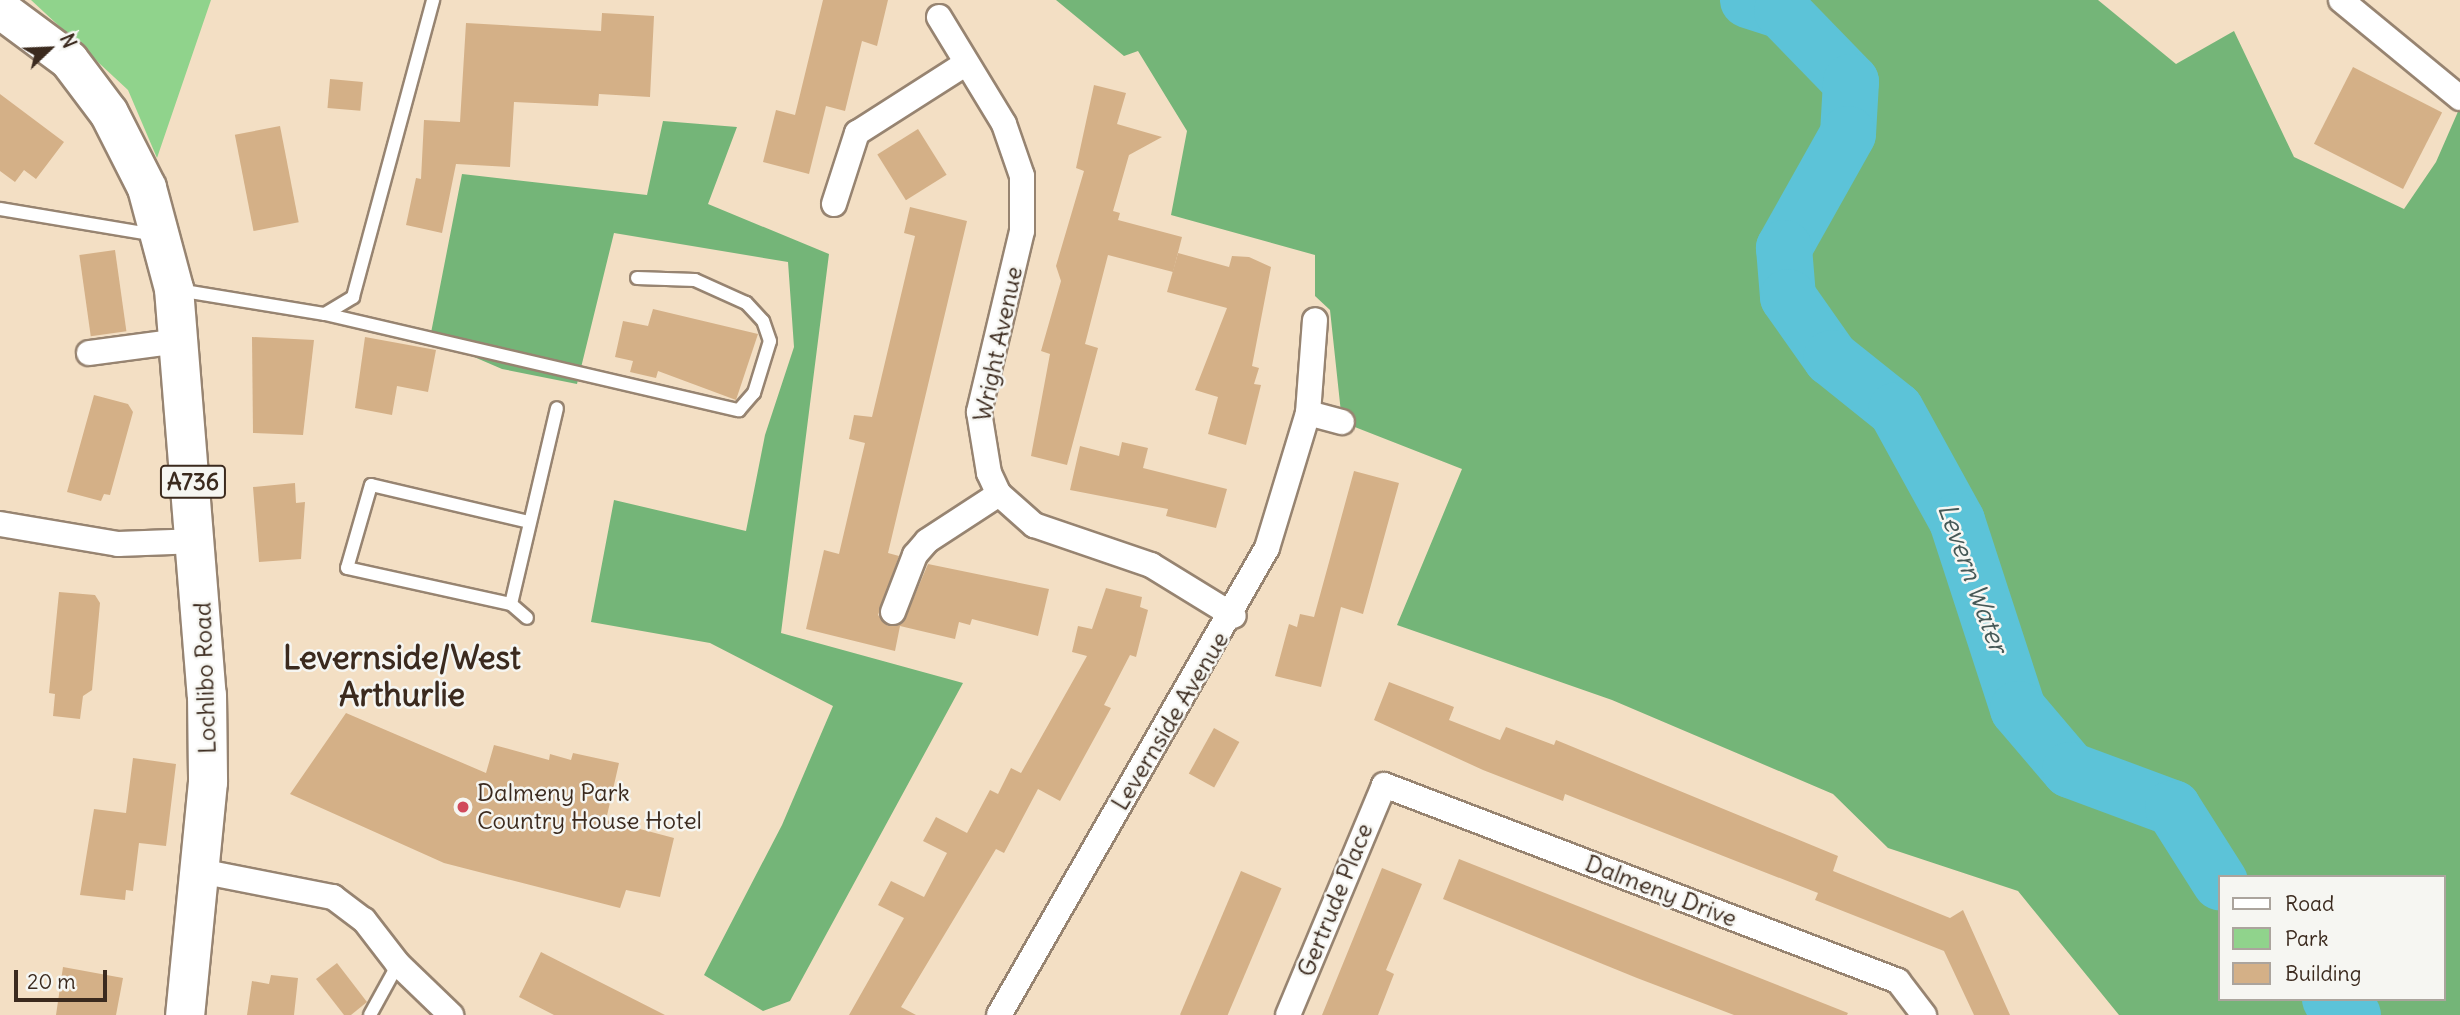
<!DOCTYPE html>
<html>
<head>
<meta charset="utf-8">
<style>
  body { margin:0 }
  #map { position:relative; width:2460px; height:1015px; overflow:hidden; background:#f3dfc4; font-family:Delius,sans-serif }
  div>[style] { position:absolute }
  .green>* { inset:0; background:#90d38c }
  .forest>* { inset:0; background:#74b578 }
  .river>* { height:56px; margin:-28px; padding:0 28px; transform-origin:28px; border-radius:28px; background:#5cc3d8 }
  .building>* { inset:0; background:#d4b087; transform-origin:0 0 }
  .roads { filter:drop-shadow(2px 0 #978471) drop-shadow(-2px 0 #978471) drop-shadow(0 2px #978471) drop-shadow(0 -2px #978471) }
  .service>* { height:12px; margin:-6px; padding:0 6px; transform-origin:6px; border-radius:6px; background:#fff }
  .minor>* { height:24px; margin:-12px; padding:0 12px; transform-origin:12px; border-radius:12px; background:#fff }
  .primary>* { height:38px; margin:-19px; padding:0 19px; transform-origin:19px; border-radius:19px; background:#fff }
  .dots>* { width:19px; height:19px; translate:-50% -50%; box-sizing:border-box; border:4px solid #f6f6f2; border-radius:50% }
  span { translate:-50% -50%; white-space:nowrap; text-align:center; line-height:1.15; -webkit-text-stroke:5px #f6f6f2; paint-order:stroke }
  .shield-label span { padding:2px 5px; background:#f6f6f2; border:2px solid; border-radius:5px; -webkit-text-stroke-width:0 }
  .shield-label { font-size:23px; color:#3b2a1e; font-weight:700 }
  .street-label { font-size:24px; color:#3b2a1e }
  .poi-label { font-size:24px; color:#3b2a1e }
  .left { translate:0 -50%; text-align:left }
  .water-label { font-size:26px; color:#455856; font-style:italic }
  .district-label { font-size:32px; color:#3b2a1e; font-weight:700 }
  .legend { position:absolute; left:2218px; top:875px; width:228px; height:126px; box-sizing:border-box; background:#f6f6f2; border:2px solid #aba49d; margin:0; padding:9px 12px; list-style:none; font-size:21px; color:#3b2a1e }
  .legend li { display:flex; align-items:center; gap:14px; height:35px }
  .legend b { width:35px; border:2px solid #aba49d }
  .north { position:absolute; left:14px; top:14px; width:70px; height:70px; -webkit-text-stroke:5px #f6f6f2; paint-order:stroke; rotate:67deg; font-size:19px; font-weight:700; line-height:28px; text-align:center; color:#3b2a1e }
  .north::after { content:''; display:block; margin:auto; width:24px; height:32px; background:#3b2a1e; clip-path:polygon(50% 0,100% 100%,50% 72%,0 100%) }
  .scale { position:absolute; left:14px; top:970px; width:93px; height:32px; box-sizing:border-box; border:4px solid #3b2a1e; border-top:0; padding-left:9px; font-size:21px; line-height:24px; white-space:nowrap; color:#3b2a1e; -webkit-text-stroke:5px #f6f6f2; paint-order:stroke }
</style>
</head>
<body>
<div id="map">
  <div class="green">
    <div style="clip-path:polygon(31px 0,211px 0,157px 158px,128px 90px)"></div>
  </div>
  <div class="forest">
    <div style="clip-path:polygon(evenodd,1056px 0,2098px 0,2176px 64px,2234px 31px,2294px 157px,2404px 209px,2436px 162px,2460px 107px,2460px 1015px,2119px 1015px,2018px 891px,1888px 848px,1833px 794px,1612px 700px,1397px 625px,1462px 469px,1342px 422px,1330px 310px,1315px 296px,1315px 255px,1171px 215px,1187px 131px,1138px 51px,1124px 56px,1056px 0,2220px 877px,2444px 877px,2444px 999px,2220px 999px,2220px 877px)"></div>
    <div style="clip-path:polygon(663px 121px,737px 127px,708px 204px,829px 254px,781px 633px,963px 683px,790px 1001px,763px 1011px,704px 975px,782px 825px,833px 706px,710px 643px,591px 622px,614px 500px,746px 531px,765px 435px,794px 347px,788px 262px,614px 233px,577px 384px,502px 369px,430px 338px,462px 174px,647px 195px)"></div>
  </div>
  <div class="river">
    <div style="left:1748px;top:0;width:36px;rotate:18deg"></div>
    <div style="left:1782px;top:11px;width:99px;rotate:45.8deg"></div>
    <div style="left:1851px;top:82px;width:52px;rotate:93.3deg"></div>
    <div style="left:1848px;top:134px;width:131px;rotate:119.3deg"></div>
    <div style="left:1784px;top:248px;width:49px;rotate:85.3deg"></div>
    <div style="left:1788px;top:297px;width:75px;rotate:54.8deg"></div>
    <div style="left:1831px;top:358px;width:83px;rotate:38.7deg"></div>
    <div style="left:1896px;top:410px;width:127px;rotate:61.2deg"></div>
    <div style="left:1957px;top:521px;width:198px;rotate:72deg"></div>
    <div style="left:2018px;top:709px;width:80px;rotate:49.6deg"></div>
    <div style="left:2070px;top:770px;width:110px;rotate:20.3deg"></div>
    <div style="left:2173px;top:808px;width:88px;rotate:57.6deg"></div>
    <div style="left:2330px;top:999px;width:28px;rotate:35deg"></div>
  </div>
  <div class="building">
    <div style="clip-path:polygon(823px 0,888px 0,877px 46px,862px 41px,845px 111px,826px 106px,809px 174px,763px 162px,776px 110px,795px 115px)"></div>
    <div style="clip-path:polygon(602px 13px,654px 16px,650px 97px,599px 94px,598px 106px,514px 102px,510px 167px,456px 164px,442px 233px,406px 225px,416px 178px,421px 179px,424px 120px,460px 122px,466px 23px,601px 31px)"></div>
    <div style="left:2353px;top:67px;width:100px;height:86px;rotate:27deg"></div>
    <div style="left:330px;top:79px;width:33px;height:29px;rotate:5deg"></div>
    <div style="clip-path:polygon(1094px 85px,1126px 93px,1117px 124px,1162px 137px,1129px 155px,1113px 211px,1120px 213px,1118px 220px,1182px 237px,1173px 272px,1108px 255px,1085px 344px,1098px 348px,1067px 465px,1031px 456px,1050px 354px,1041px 351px,1061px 281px,1056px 266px,1084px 171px,1076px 168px)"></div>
    <div style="clip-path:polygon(0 94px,64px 142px,36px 179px,24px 170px,15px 182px,0 171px)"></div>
    <div style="left:280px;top:126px;width:98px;height:46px;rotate:79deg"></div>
    <div style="left:918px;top:129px;width:54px;height:48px;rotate:58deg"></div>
    <div style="clip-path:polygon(910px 207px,967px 221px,888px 553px,899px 556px,878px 615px,888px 626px,903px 623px,928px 564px,1049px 589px,1038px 636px,972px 619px,970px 625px,959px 622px,955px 639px,900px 626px,895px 651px,806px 629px,824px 550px,839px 554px,865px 443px,849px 439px,854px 415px,872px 417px,915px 236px,904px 233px)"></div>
    <div style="left:115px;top:250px;width:82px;height:36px;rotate:82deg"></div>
    <div style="clip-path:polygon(1178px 253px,1229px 267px,1232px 256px,1249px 257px,1271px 267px,1252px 366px,1259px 368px,1254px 384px,1261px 385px,1246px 445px,1208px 434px,1218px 397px,1195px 390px,1227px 308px,1167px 292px)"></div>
    <div style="clip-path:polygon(653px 309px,758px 334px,736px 400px,658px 371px,656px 378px,630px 372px,633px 361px,615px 357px,623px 321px,648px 326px)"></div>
    <div style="clip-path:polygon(252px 337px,314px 340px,303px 435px,253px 433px)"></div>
    <div style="clip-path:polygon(365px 337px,436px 350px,428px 392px,397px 386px,392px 415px,355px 408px)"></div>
    <div style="clip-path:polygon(94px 395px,128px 404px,133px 412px,110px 495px,104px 494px,101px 501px,67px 492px)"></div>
    <div style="clip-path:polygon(1122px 442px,1148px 448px,1143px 468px,1227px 489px,1216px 528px,1166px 516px,1168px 509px,1070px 490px,1080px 446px,1119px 456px)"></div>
    <div style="clip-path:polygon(1354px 471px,1399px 483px,1363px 614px,1341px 607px,1321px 687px,1275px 676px,1289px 624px,1297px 627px,1300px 614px,1314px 617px)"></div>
    <div style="clip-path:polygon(295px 483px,296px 503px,305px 502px,301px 559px,259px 562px,253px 487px)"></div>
    <div style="clip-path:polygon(1106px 588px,1142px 597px,1140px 607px,1148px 610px,1136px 657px,1130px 655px,1104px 705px,1111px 708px,1060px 801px,1038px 789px,1004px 853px,996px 849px,901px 1007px,916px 1015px,849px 1015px,904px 918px,878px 905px,891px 881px,924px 897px,947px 853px,923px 841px,936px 817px,967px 833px,990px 790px,998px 794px,1011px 768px,1021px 773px,1087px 656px,1072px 652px,1078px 626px,1092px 629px)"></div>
    <div style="clip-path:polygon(59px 592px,95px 595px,100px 603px,92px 690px,83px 696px,80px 719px,53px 716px,55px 694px,49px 693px)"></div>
    <div style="clip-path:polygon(1389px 682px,1454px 707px,1449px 720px,1500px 740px,1506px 727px,1554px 745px,1556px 740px,1838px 856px,1833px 871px,1950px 918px,1963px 910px,2010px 1015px,1974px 1015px,1944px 951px,1815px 900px,1818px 893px,1565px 794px,1563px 801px,1483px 770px,1374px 720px)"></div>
    <div style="clip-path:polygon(346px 713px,486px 773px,494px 745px,549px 760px,550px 754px,571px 760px,573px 753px,619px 763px,606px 820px,674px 838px,660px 897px,626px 890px,620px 908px,444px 863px,290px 794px)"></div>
    <div style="left:1214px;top:728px;width:29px;height:52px;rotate:29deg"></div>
    <div style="clip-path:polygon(133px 758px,176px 764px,166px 846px,139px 843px,133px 891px,126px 890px,125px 900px,80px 895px,94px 809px,126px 813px)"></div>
    <div style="clip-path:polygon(1459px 859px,1848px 1013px,1847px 1015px,1734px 1015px,1637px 978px,1443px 899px)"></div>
    <div style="clip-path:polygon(1382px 868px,1422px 884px,1386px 970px,1394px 974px,1378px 1015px,1322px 1015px)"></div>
    <div style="left:1241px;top:871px;width:44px;height:156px;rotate:23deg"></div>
    <div style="clip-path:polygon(541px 952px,592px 978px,665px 1015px,554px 1015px,519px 997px)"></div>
    <div style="clip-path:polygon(337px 963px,367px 1002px,351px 1015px,344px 1015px,316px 979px)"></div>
    <div style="clip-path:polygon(63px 967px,123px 978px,116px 1015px,56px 1015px)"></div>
    <div style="clip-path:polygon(271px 975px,298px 978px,294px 1015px,247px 1015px,252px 981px,269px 984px)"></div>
  </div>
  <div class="roads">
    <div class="service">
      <div style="left:0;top:209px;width:157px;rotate:9.5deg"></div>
      <div style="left:178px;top:290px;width:149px;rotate:9.3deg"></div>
      <div style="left:325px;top:314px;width:33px;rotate:-31deg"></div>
      <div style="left:353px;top:297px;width:308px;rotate:-74.9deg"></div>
      <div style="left:325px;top:314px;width:425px;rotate:13.1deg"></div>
      <div style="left:739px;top:410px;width:23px;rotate:-49deg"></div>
      <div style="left:754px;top:393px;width:54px;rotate:-72.9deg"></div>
      <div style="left:770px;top:341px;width:21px;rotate:-109deg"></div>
      <div style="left:763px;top:321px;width:25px;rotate:-133deg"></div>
      <div style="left:746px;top:303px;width:56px;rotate:-155.7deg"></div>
      <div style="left:695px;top:280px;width:58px;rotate:-178deg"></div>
      <div style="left:529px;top:522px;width:162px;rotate:-166.8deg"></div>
      <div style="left:371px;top:485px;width:86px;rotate:106.1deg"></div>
      <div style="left:347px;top:568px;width:168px;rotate:12.4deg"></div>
      <div style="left:511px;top:604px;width:201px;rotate:-76.8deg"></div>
      <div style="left:511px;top:604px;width:21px;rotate:41deg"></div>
      <div style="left:370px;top:1015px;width:58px;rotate:-61.2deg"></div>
    </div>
    <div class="minor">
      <div style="left:2341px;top:0;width:154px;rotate:39.5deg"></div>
      <div style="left:939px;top:17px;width:125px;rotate:58.7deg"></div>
      <div style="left:1004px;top:124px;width:55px;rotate:70.9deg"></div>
      <div style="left:1022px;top:176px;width:55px;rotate:90deg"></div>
      <div style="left:1022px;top:231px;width:186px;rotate:103.4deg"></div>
      <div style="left:979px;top:412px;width:62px;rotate:80.7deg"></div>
      <div style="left:989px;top:473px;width:23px;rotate:65deg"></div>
      <div style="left:999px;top:494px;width:47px;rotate:41.5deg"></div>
      <div style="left:1034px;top:525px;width:124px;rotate:18.9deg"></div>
      <div style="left:1151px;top:565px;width:97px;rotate:31.6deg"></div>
      <div style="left:834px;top:204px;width:75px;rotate:-72.1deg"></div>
      <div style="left:857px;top:133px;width:128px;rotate:-32.6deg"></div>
      <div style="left:89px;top:353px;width:91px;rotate:-7.6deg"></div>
      <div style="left:1308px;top:413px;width:35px;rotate:15deg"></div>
      <div style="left:0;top:524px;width:120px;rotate:9.6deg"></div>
      <div style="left:118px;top:544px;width:81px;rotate:-2.1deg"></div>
      <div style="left:893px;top:612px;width:61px;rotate:-68.9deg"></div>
      <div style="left:915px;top:555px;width:18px;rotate:-49deg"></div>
      <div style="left:927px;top:541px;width:86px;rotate:-33.1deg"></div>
      <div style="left:200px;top:871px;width:136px;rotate:11.1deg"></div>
      <div style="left:333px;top:897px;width:39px;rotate:37deg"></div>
      <div style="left:364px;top:920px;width:56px;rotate:52.3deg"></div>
      <div style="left:398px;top:964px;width:74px;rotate:43.9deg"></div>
      <div style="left:999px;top:1015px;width:538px;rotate:-60.15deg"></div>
      <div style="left:1267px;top:548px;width:141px;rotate:-73.1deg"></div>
      <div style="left:1308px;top:413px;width:93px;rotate:-85.7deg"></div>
      <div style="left:1288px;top:1015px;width:249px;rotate:-67.3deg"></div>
      <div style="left:1384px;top:785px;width:550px;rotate:20.87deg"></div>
      <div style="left:1898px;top:981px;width:43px;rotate:52.6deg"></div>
    </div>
    <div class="primary">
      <div style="left:0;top:9px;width:86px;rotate:36.5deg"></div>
      <div style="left:69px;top:60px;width:66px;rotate:53deg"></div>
      <div style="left:109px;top:113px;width:84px;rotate:63.1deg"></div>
      <div style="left:147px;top:188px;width:105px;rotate:75deg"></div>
      <div style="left:174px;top:289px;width:407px;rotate:85.4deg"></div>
      <div style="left:207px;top:695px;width:87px;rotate:89.3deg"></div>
      <div style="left:208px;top:782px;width:234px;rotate:95.6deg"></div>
    </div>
  </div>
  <div class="dots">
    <div style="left:463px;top:807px;background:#d1495b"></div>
  </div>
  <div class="shield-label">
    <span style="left:193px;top:482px">A736</span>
  </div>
  <div class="street-label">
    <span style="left:998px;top:344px;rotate:-78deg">Wright Avenue</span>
    <span style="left:205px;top:678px;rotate:-92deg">Lochlibo Road</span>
    <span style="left:1170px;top:721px;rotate:-59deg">Levernside Avenue</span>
    <span style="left:1661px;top:891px;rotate:21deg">Dalmeny Drive</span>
    <span style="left:1335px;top:900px;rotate:-68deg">Gertrude Place</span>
  </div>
  <div class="poi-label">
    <span class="left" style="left:477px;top:807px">Dalmeny Park<br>Country House Hotel</span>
  </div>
  <div class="water-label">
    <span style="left:1973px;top:578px;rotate:70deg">Levern Water</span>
  </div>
  <div class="district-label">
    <span style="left:402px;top:677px">Levernside/West<br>Arthurlie</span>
  </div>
  <ul class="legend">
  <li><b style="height:9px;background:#fff"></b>Road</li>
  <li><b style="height:19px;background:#90d38c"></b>Park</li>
  <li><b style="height:19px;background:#d4b087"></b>Building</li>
  </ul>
  <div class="north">N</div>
  <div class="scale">20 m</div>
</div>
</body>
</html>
